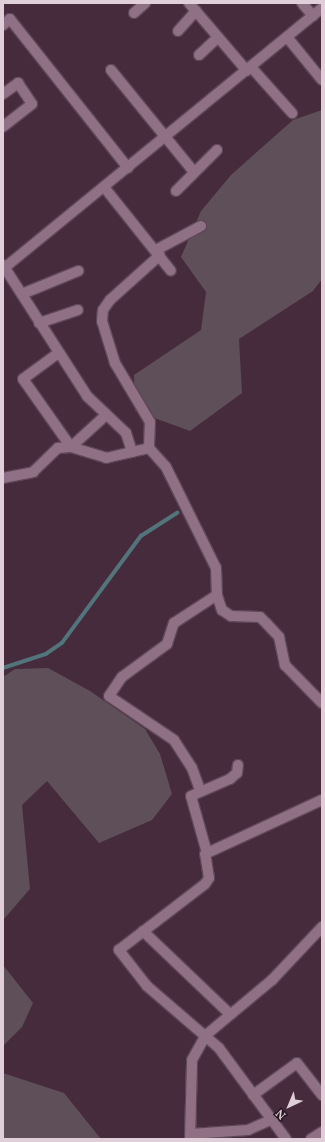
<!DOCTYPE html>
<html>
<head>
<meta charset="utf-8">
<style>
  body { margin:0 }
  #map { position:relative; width:325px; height:1142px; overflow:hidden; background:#462b3d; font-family:"Noto Serif",serif }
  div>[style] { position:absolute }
  .green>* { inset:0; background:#5e4f58 }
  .stream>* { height:3.5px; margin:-1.75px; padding:0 1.75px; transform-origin:1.75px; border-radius:1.75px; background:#52747b }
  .roads { filter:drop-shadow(1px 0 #5e4757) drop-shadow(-1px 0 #5e4757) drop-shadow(0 1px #5e4757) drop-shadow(0 -1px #5e4757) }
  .minor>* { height:10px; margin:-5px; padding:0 5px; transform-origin:5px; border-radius:5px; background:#907085 }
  span { translate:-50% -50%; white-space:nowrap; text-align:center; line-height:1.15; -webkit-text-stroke:3.5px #251821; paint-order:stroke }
  .frame { position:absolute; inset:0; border:4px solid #e0ced9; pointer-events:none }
  .north { position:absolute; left:269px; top:1086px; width:40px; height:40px; -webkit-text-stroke:3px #251821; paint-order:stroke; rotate:224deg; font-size:11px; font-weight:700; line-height:16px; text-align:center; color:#e0ced9 }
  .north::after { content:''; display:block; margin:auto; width:14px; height:18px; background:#e0ced9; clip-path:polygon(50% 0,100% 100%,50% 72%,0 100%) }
</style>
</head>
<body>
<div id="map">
  <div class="green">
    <div style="clip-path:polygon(322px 110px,322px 279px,313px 291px,239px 339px,242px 393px,190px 431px,135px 411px,134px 375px,201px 330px,206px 292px,181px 257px,201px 211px,231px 175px,293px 120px)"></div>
    <div style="clip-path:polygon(48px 668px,90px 691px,145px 729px,160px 754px,172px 794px,152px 820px,99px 843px,47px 781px,22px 805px,30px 889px,3px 920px,3px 677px,15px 669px)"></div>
    <div style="clip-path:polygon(3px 965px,33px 1003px,22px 1027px,3px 1046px)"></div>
    <div style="clip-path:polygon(3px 1073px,64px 1093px,101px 1139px,3px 1139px)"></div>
  </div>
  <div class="stream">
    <div style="left:3px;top:668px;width:45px;rotate:-18deg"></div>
    <div style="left:46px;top:654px;width:19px;rotate:-35deg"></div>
    <div style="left:62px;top:643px;width:133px;rotate:-53.6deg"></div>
    <div style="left:141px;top:536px;width:43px;rotate:-32.6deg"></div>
  </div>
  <div class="roads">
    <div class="minor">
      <div style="left:189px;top:3px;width:89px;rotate:49.5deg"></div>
      <div style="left:302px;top:3px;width:17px;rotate:50deg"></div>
      <div style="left:134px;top:13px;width:15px;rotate:-42deg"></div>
      <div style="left:3px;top:25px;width:9px;rotate:-41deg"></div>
      <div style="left:10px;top:19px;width:190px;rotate:51.6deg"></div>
      <div style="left:178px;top:31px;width:27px;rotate:-48deg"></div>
      <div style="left:287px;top:37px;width:55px;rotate:50.9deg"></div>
      <div style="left:199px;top:55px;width:26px;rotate:-43deg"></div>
      <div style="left:251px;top:67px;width:62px;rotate:48.3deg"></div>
      <div style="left:111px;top:70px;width:132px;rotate:50.9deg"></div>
      <div style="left:3px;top:94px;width:19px;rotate:-36deg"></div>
      <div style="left:18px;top:83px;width:25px;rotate:56deg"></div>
      <div style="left:32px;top:104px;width:37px;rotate:142deg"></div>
      <div style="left:104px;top:187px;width:107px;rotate:51.4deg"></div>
      <div style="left:176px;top:191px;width:58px;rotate:-45deg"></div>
      <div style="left:156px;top:250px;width:51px;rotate:-28.1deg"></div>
      <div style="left:3px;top:265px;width:156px;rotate:57.3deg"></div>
      <div style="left:87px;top:396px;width:54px;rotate:43.5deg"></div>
      <div style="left:126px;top:433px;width:20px;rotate:72deg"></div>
      <div style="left:132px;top:452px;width:17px;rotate:-13deg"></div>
      <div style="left:149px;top:448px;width:25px;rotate:48deg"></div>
      <div style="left:166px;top:467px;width:113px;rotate:63.7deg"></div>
      <div style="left:216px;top:568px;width:27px;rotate:88deg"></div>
      <div style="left:217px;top:595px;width:16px;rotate:72deg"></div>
      <div style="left:222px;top:610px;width:11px;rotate:34deg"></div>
      <div style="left:231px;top:616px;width:29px;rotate:2deg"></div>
      <div style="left:260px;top:617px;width:10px;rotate:45deg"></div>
      <div style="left:267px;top:624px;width:18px;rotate:47deg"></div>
      <div style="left:279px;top:637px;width:29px;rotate:78deg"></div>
      <div style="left:285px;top:665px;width:53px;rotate:45.8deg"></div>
      <div style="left:3px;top:269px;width:412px;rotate:-39.3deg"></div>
      <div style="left:22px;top:294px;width:61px;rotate:-22.3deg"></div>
      <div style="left:39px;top:323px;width:41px;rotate:-18.4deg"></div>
      <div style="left:57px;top:354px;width:42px;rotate:143.7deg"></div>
      <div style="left:23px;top:379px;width:83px;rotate:54.8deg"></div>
      <div style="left:71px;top:447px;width:47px;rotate:-42.4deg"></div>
      <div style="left:149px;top:448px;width:26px;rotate:-88deg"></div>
      <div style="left:150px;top:422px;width:69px;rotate:-120.7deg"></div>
      <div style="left:115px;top:363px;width:44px;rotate:-107.2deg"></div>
      <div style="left:102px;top:321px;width:11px;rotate:-85deg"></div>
      <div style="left:103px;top:310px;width:12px;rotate:-55deg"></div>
      <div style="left:110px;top:300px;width:67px;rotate:-42deg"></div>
      <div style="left:3px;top:478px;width:31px;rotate:-11deg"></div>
      <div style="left:33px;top:472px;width:35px;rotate:-44deg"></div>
      <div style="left:58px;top:448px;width:13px;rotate:-4deg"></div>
      <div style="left:71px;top:447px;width:37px;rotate:17deg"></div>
      <div style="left:106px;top:458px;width:27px;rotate:-13deg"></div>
      <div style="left:200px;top:790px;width:23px;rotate:-110deg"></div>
      <div style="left:192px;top:768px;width:33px;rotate:-123deg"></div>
      <div style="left:174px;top:740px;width:78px;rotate:-145.9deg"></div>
      <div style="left:109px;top:696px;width:23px;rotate:-56deg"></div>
      <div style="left:122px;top:677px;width:56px;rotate:-36.3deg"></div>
      <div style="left:167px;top:644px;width:22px;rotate:-72deg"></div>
      <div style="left:174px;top:623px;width:51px;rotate:-33.1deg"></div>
      <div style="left:207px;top:853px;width:59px;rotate:-105.7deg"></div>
      <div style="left:191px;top:796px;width:43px;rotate:-23.6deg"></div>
      <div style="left:230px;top:779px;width:9px;rotate:-41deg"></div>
      <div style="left:237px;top:773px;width:8px;rotate:-83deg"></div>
      <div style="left:143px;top:931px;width:120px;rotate:43.7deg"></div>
      <div style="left:253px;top:1095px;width:54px;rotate:-36deg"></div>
      <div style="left:297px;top:1063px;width:41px;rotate:52deg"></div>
      <div style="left:191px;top:1134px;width:57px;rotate:-4deg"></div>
      <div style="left:248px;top:1130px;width:24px;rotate:-24deg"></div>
      <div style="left:190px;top:1139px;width:79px;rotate:-88.5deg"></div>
      <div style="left:192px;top:1060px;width:29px;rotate:-61deg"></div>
      <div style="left:206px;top:1035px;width:86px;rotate:-39.8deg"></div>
      <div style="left:272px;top:980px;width:73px;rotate:-46.7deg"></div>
      <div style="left:286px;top:1139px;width:113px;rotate:-126.4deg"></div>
      <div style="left:219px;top:1048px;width:95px;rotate:-139.3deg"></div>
      <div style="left:147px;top:986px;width:46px;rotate:-127.9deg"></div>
      <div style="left:119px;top:950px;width:108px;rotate:-37.5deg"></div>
      <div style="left:205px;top:884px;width:7px;rotate:-56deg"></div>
      <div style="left:209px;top:878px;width:24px;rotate:-99deg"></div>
      <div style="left:205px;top:854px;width:129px;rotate:-24.8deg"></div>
      <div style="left:311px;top:1139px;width:13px;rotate:-32deg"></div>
    </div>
  </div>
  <div class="frame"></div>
  <div class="north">N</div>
</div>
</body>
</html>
